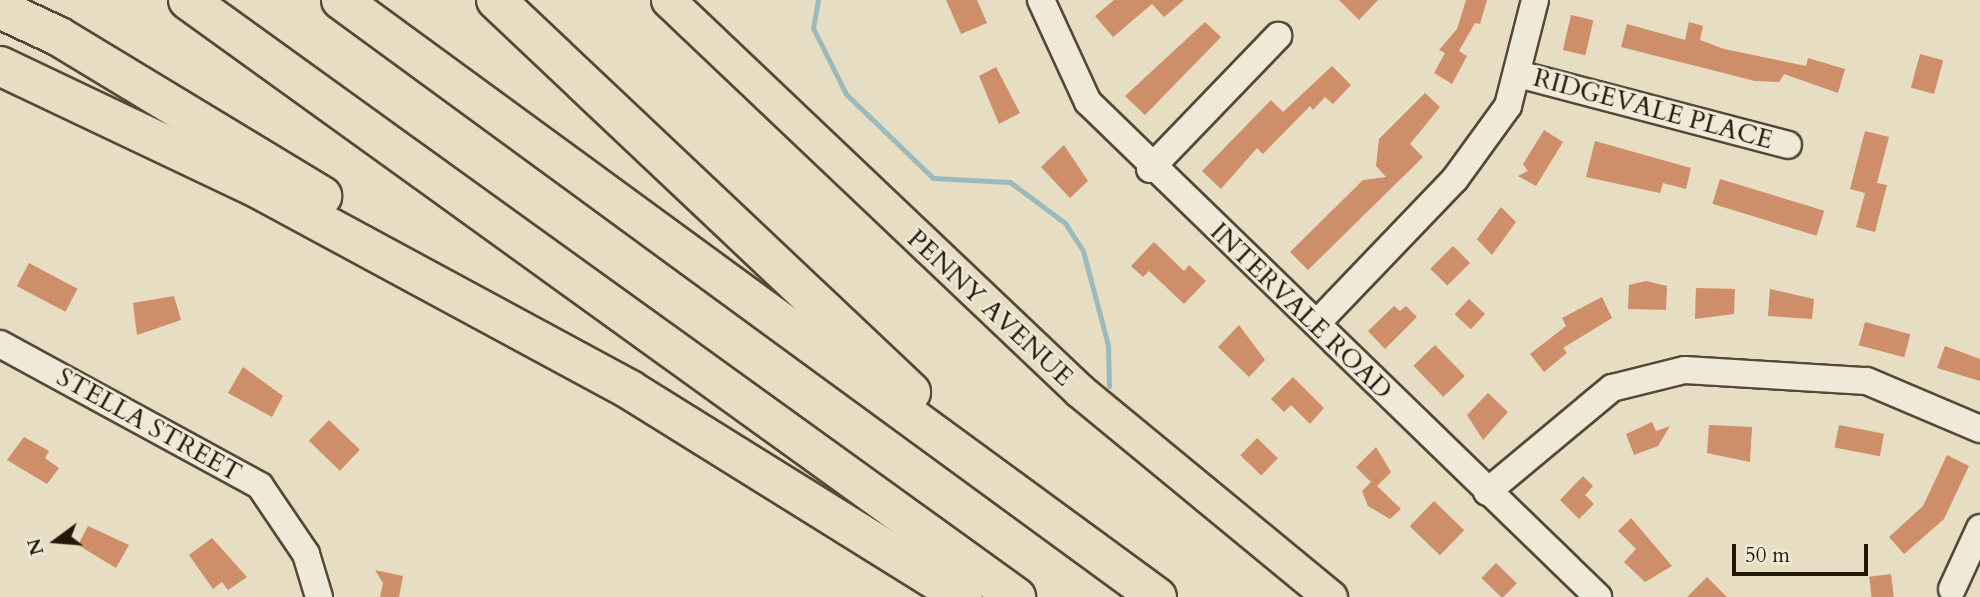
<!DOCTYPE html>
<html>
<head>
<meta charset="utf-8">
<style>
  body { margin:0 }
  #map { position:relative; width:1980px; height:597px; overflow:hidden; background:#e6ddc3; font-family:Cardo,serif }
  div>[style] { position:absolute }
  .stream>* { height:5px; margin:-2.5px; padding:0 2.5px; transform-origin:2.5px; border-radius:2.5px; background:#9ababd }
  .building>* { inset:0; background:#cd8e69; transform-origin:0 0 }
  .roads { filter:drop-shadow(2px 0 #544937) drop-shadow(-2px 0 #544937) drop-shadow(0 2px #544937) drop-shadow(0 -2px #544937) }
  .minor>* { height:26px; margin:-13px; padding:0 13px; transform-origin:13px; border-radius:13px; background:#efe9d8 }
  .major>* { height:33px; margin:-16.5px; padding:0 16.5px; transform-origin:16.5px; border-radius:16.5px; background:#e6ddc3 }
  .highway>* { height:38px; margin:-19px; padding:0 19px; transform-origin:19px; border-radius:19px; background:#e6ddc3 }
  span { translate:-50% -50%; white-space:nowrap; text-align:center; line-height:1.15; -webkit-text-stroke:5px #efe9d8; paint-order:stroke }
  .street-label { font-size:26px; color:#241808 }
  .north { position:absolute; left:21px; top:506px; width:70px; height:70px; -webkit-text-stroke:5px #efe9d8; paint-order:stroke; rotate:254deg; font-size:19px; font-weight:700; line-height:28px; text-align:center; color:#241808 }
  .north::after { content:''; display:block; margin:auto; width:24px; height:32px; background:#241808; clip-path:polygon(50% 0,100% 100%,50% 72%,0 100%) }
  .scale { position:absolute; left:1732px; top:544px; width:136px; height:32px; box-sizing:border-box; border:4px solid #241808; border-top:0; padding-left:9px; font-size:21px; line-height:24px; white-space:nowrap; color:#241808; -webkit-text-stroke:5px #efe9d8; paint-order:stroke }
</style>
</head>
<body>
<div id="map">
  <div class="stream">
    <div style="left:818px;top:0;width:28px;rotate:100deg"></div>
    <div style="left:813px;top:28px;width:74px;rotate:63.4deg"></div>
    <div style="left:846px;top:94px;width:121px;rotate:44deg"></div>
    <div style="left:933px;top:178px;width:77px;rotate:3deg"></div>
    <div style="left:1010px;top:182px;width:69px;rotate:36.7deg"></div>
    <div style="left:1065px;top:223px;width:33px;rotate:57deg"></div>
    <div style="left:1083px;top:251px;width:97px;rotate:75.1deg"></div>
    <div style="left:1108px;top:345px;width:41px;rotate:88.6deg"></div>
  </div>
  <div class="building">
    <div style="clip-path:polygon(946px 0,977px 0,987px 23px,961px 34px)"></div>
    <div style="clip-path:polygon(1114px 0,1184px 0,1164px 17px,1152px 4px,1113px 37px,1095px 16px)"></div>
    <div style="clip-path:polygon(1339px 0,1378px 0,1359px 20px)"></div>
    <div style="clip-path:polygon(1466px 0,1487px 0,1480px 24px,1475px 23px,1459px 51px,1467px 56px,1452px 84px,1434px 73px,1445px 53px,1439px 50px,1457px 29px)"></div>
    <div style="left:1571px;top:15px;width:23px;height:36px;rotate:13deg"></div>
    <div style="clip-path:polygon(1205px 22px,1221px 37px,1145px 115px,1125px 96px)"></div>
    <div style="clip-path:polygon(1689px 22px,1703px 26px,1700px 40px,1724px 49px,1806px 66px,1808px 58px,1845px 69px,1838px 93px,1784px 74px,1779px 82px,1755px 81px,1621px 47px,1627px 24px,1685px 40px)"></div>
    <div style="left:1920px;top:54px;width:24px;height:35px;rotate:15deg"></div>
    <div style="clip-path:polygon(1332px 66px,1351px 85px,1333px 104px,1325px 97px,1313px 110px,1310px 106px,1263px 154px,1257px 148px,1221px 189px,1202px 171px,1271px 100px,1283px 112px)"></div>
    <div style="clip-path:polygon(996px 67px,1020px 113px,999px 124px,979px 76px)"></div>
    <div style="clip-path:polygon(1425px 93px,1440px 107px,1410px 144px,1423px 157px,1308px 270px,1290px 252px,1363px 180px,1386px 177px,1376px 166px,1379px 139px)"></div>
    <div style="clip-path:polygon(1544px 130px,1563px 142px,1536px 186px,1518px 176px,1528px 171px,1523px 164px)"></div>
    <div style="clip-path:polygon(1865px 131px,1889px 137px,1877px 183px,1887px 185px,1875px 232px,1856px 227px,1865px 193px,1850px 189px)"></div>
    <div style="clip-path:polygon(1595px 141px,1691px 168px,1686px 189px,1663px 183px,1660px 193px,1586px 177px)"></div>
    <div style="clip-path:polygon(1064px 145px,1088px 181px,1070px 198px,1041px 167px)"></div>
    <div style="left:1720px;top:179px;width:109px;height:26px;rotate:17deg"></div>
    <div style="clip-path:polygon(1501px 207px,1516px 222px,1492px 255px,1477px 239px)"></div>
    <div style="clip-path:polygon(1154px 242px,1184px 271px,1189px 265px,1206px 281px,1184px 304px,1149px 271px,1143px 277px,1131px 266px)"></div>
    <div style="left:1453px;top:246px;width:24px;height:32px;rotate:45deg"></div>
    <div style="left:29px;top:263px;width:55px;height:26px;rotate:28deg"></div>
    <div style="clip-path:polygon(1646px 281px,1667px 286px,1666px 310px,1628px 309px,1629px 285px)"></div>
    <div style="clip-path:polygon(1696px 288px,1735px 289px,1734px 314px,1695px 319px)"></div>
    <div style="clip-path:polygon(1770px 289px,1814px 299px,1812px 319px,1768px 316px)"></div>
    <div style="clip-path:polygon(174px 296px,181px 320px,137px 335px,133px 303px)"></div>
    <div style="clip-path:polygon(1602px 297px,1612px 318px,1563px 348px,1567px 353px,1544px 372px,1530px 354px,1566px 326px,1562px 318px)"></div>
    <div style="left:1469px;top:299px;width:22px;height:21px;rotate:43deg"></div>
    <div style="clip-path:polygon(1394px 306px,1400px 311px,1406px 306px,1417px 317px,1385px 349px,1368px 331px)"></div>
    <div style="left:1865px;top:322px;width:47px;height:24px;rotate:15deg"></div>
    <div style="clip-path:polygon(1239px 325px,1265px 360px,1249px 377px,1218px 347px)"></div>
    <div style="left:1435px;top:345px;width:43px;height:30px;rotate:46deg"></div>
    <div style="clip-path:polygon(1945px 346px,1980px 359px,1980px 381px,1937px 368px)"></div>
    <div style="clip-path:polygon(243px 367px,283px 396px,272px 417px,228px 393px)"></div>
    <div style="clip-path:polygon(1293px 377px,1324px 408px,1310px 424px,1291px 405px,1284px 412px,1271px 399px)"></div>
    <div style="clip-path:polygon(1488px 393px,1508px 412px,1483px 440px,1467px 415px)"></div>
    <div style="left:329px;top:420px;width:43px;height:29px;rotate:44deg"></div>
    <div style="clip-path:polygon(1652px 422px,1656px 431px,1670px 426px,1658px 446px,1634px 455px,1626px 434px)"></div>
    <div style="clip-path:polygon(1709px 425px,1752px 427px,1750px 462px,1707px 453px)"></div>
    <div style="left:1839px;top:425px;width:46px;height:23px;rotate:11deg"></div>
    <div style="clip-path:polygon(24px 437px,49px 451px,45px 458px,59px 468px,47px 484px,7px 460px)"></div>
    <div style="left:1257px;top:438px;width:29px;height:24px;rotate:44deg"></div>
    <div style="clip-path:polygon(1376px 447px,1391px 472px,1377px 486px,1401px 509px,1390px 519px,1368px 506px,1362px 491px,1371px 482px,1356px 467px)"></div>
    <div style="clip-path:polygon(1947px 455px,1969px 466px,1944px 519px,1904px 554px,1889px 537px,1923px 506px)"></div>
    <div style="clip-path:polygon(1583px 476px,1593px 486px,1585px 495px,1594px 504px,1579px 519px,1560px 500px)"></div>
    <div style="left:1434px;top:501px;width:42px;height:35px;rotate:44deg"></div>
    <div style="clip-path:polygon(1631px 518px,1672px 566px,1645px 582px,1624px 562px,1636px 549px,1618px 531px)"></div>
    <div style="clip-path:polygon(88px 526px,129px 545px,116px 568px,78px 545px)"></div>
    <div style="clip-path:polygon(212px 538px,247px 577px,228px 590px,222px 582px,213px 589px,189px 555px)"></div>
    <div style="left:1496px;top:563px;width:29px;height:21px;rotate:44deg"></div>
    <div style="clip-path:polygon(375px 570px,403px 576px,399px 597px,380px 597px,383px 583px)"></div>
    <div style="left:1891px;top:574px;width:23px;height:22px;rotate:83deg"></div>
    <div style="clip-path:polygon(1707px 577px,1727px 597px,1687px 597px)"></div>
  </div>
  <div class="roads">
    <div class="minor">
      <div style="left:1041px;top:0;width:112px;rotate:65.3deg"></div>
      <div style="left:1088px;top:102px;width:711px;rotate:44.14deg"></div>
      <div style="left:1518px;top:74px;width:279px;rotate:14.7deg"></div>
      <div style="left:1150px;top:169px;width:185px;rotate:-46.1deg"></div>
      <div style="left:1317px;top:323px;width:199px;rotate:-46.2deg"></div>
      <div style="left:1455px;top:179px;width:90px;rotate:-54deg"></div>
      <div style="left:1508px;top:106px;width:109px;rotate:-75.7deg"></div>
      <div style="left:0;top:344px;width:296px;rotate:28.6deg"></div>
      <div style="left:260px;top:486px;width:82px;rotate:55.9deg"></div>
      <div style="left:306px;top:554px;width:45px;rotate:73.2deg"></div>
      <div style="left:1487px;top:492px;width:163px;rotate:-39.8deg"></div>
      <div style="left:1612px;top:388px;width:75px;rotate:-13.9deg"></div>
      <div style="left:1685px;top:370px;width:182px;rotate:3.5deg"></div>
      <div style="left:1867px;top:381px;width:123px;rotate:23deg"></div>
      <div style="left:1952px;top:589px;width:67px;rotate:-65.3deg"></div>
    </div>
    <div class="major">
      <div style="left:668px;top:0;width:568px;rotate:43.5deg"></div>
      <div style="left:1080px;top:391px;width:324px;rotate:39.5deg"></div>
    </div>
    <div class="highway">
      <div style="left:188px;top:0;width:1021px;rotate:35.79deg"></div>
      <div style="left:341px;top:0;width:1011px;rotate:36.19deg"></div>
      <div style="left:496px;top:0;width:571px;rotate:43.37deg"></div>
      <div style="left:0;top:9px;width:64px;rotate:25deg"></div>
      <div style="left:58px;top:36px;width:309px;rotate:31.2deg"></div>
      <div style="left:0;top:66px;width:284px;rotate:25.4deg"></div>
      <div style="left:257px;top:188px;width:424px;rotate:28.4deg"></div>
      <div style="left:630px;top:390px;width:392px;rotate:31.9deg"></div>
    </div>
  </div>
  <div class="street-label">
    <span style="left:1653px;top:109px;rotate:15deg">RIDGEVALE PLACE</span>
    <span style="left:990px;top:308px;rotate:43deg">PENNY AVENUE</span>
    <span style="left:1301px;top:311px;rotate:44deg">INTERVALE ROAD</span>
    <span style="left:149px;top:425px;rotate:29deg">STELLA STREET</span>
  </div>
  <div class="north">N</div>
  <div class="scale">50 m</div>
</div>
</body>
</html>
